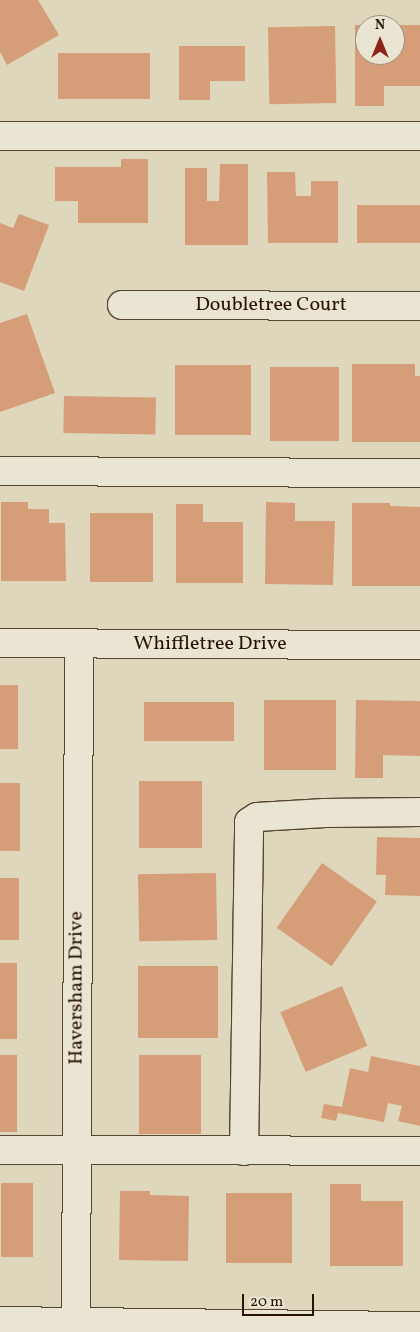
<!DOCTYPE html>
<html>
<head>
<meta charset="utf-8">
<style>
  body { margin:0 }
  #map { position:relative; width:420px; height:1332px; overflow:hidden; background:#ded7bb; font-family:Vollkorn,serif }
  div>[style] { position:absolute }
  .building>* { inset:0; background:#d59e78; transform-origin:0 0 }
  .roads { filter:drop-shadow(1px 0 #564530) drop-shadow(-1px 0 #564530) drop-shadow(0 1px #564530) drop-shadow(0 -1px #564530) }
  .minor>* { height:28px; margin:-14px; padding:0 14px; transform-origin:14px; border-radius:14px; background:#eae5d3 }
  span { translate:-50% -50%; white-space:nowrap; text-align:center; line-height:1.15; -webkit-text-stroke:4.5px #eae5d3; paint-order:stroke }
  .street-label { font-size:20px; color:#291402 }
  .north { position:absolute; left:355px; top:15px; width:50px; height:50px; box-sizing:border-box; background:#eae5d3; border:1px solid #9d917f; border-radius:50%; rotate:0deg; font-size:14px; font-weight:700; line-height:20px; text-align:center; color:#291402 }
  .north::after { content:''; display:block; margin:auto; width:18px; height:22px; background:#8f2418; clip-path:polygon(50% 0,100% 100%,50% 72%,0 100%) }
  .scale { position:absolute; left:242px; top:1294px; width:72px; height:22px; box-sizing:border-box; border:2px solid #291402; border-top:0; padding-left:6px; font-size:15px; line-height:18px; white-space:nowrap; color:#291402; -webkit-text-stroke:4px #eae5d3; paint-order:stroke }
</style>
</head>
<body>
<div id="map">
  <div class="building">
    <div style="clip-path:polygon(0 0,38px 0,59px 35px,7px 65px,0 52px)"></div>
    <div style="clip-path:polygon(355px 25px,365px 25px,365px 55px,395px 55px,395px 25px,420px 25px,420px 86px,384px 86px,384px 106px,355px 106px)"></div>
    <div style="left:335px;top:26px;width:77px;height:67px;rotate:89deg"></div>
    <div style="clip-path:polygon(179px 46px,245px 46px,245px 81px,210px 81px,210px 100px,179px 100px)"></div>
    <div style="left:58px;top:53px;width:92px;height:46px"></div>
    <div style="clip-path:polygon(121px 159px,148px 159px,148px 223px,78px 223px,78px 201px,55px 201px,55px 167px,121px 167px)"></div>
    <div style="clip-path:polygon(220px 164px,248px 164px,248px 245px,185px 245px,185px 168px,207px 168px,207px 201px,219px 201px)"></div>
    <div style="clip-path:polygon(267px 172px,295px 172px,296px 196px,311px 196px,311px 181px,338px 181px,338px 243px,268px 243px)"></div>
    <div style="left:357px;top:205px;width:63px;height:38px"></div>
    <div style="clip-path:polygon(19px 214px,49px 225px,24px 291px,0 282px,0 223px,13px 228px)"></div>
    <div style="clip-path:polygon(27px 314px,55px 393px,0 412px,0 323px)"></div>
    <div style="clip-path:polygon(352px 364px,415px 364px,415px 376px,420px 376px,420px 442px,352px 442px)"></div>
    <div style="left:175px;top:365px;width:76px;height:70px"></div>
    <div style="left:270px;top:367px;width:69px;height:74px"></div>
    <div style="left:64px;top:396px;width:92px;height:37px;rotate:1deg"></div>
    <div style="clip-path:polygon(1px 502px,28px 502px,28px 509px,49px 509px,49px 523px,65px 523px,66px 581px,1px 581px)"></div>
    <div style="clip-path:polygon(266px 502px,295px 503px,295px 521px,335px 521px,333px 585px,265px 584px)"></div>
    <div style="clip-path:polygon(352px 503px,390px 503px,390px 506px,420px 507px,420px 586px,352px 586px)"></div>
    <div style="clip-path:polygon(176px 504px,203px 504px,203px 522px,243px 522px,243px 583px,176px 583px)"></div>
    <div style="left:90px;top:513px;width:63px;height:69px"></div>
    <div style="left:0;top:685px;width:18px;height:64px"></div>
    <div style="left:264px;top:700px;width:72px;height:70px"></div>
    <div style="clip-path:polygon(356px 700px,420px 701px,420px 756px,383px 755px,383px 778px,355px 778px)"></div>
    <div style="left:144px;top:702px;width:90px;height:39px"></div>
    <div style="left:139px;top:781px;width:63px;height:67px"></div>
    <div style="left:0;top:783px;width:20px;height:68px"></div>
    <div style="clip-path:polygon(377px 837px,420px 838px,420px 896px,385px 895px,386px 875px,376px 875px)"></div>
    <div style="left:322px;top:863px;width:67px;height:79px;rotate:35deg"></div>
    <div style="left:216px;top:873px;width:67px;height:78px;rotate:89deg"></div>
    <div style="left:0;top:878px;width:19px;height:62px"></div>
    <div style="left:0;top:963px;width:17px;height:76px"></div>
    <div style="left:138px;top:966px;width:80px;height:72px"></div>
    <div style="left:342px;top:986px;width:65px;height:67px;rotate:67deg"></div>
    <div style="left:0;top:1055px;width:17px;height:77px"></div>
    <div style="left:139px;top:1055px;width:62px;height:79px"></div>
    <div style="clip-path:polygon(371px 1056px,420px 1066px,420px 1126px,398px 1121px,402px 1106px,388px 1103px,384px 1122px,338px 1113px,336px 1121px,321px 1118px,324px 1104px,342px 1107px,350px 1068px,368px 1072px)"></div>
    <div style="left:1px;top:1183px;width:32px;height:74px"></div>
    <div style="clip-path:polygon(330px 1184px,361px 1184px,361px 1201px,403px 1201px,403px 1266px,330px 1266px)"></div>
    <div style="clip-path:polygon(120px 1191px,150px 1191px,150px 1195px,189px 1196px,188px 1261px,119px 1260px)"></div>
    <div style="left:226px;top:1193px;width:66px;height:70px"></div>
  </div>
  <div class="roads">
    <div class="minor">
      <div style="left:0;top:136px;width:420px"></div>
      <div style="left:122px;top:305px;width:298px;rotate:0.2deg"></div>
      <div style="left:0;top:471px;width:420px;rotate:0.3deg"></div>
      <div style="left:0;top:643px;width:420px;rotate:0.3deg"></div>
      <div style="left:0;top:1150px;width:420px;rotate:0.1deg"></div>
      <div style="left:244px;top:1151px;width:329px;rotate:-89.1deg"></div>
      <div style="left:249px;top:822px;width:9px;rotate:-32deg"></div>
      <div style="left:257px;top:817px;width:68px;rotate:-3.4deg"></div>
      <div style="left:325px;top:813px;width:95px;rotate:-0.6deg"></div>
      <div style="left:0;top:1321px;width:420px;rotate:0.7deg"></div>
      <div style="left:76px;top:1332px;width:688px;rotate:-89.75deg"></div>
    </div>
  </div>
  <div class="street-label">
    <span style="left:271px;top:305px">Doubletree Court</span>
    <span style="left:210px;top:644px">Whiffletree Drive</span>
    <span style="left:77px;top:988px;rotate:-90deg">Haversham Drive</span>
  </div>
  <div class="north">N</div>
  <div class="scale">20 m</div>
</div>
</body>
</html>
